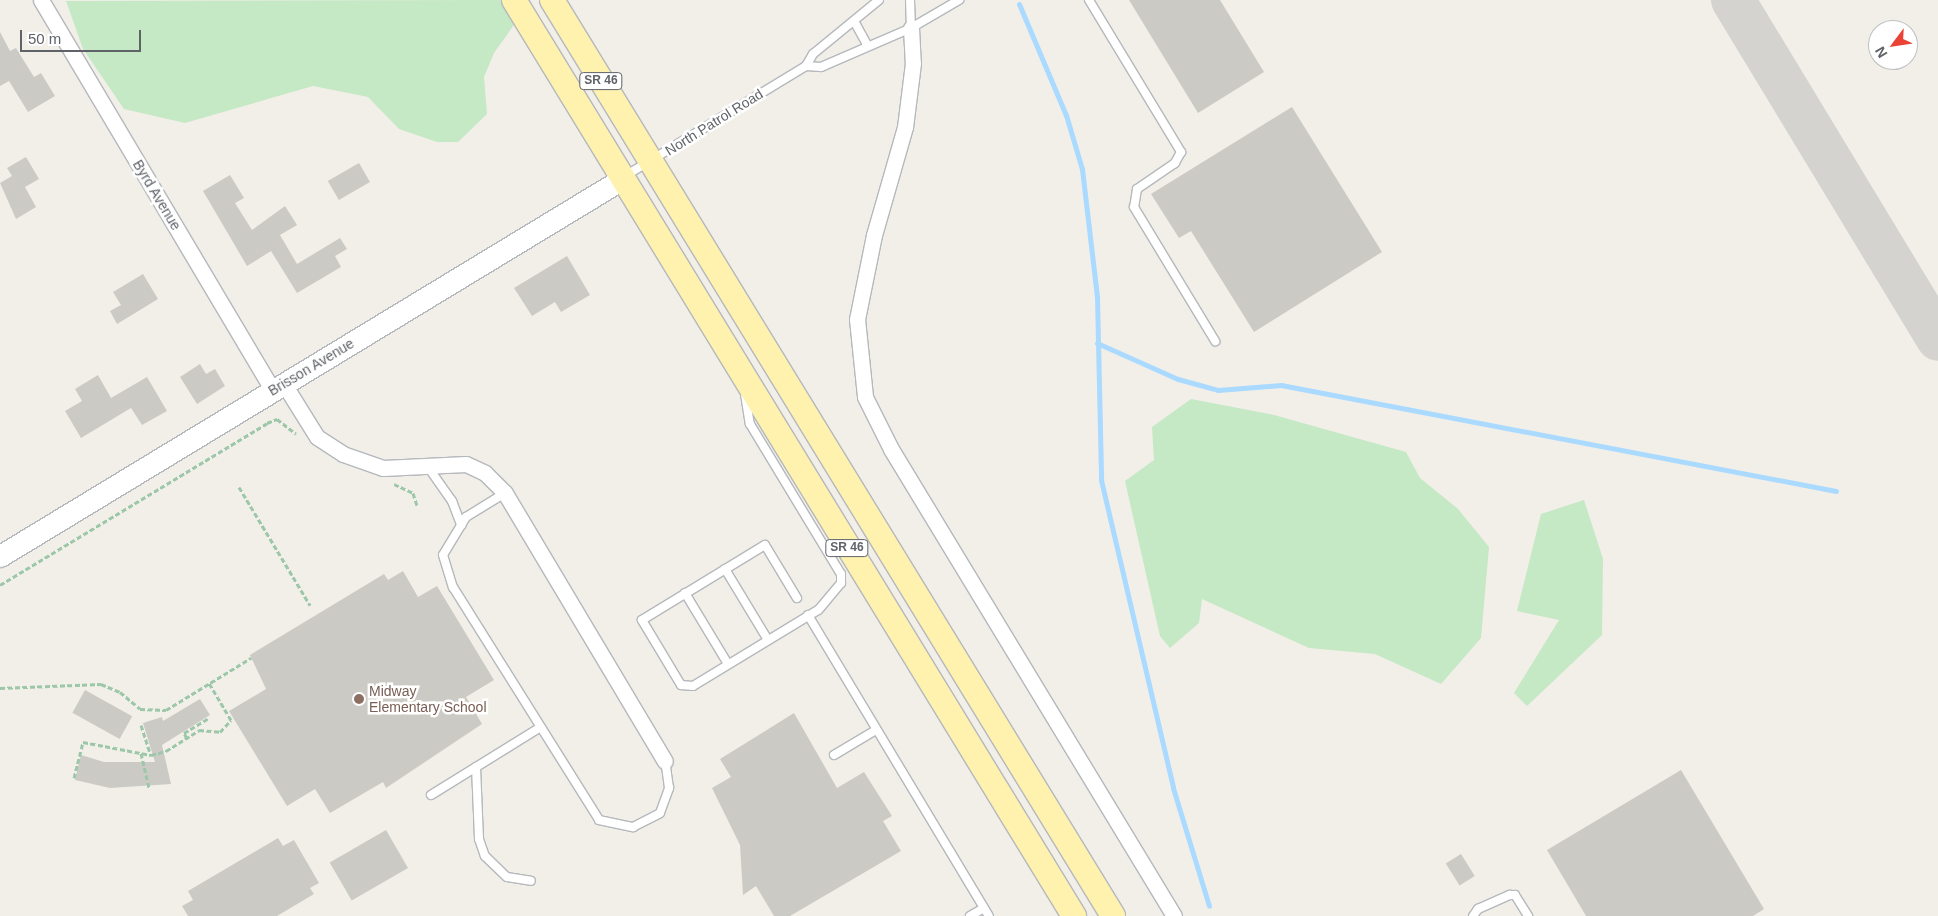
<!DOCTYPE html>
<html>
<head>
<meta charset="utf-8">
<style>
  body { margin:0 }
  #map { position:relative; width:1938px; height:916px; overflow:hidden; background:#f1efe8; font-family:Arial,sans-serif }
  div>[style] { position:absolute }
  .green>* { inset:0; background:#c5e8c5 }
  .stream>* { height:5px; margin:-2.5px; padding:0 2.5px; transform-origin:2.5px; border-radius:2.5px; background:#aadaff }
  .taxiway>* { height:44px; margin:-22px; padding:0 22px; transform-origin:22px; border-radius:22px; background:#d4d3d0 }
  .building>* { inset:0; background:#cccac5; transform-origin:0 0 }
  .path>* { height:3px; margin-top:-1.5px; transform-origin:0; background:repeating-linear-gradient(90deg,#9cc7a9 0 5px,transparent 0 7.5px) }
  .roads { filter:drop-shadow(1px 0 #b5b8bc) drop-shadow(-1px 0 #b5b8bc) drop-shadow(0 1px #b5b8bc) drop-shadow(0 -1px #b5b8bc) }
  .lane>* { height:8px; margin:-4px; padding:0 4px; transform-origin:4px; border-radius:4px; background:#fff }
  .street>* { height:15px; margin:-7.5px; padding:0 7.5px; transform-origin:7.5px; border-radius:7.5px; background:#fff }
  .secondary>* { height:21px; margin:-10.5px; padding:0 10.5px; transform-origin:10.5px; border-radius:10.5px; background:#fff }
  .primary>* { height:24px; margin:-12px; padding:0 12px; transform-origin:12px; border-radius:12px; background:#fff2af }
  .dots>* { width:14px; height:14px; translate:-50% -50%; box-sizing:border-box; border:2px solid #fff; border-radius:50% }
  span { translate:-50% -50%; white-space:nowrap; text-align:center; line-height:1.15; -webkit-text-stroke:5px #fff; paint-order:stroke }
  .shield-label span { padding:1px 4px; background:#fff; border:1px solid; border-radius:4px; -webkit-text-stroke-width:0 }
  .shield-label { font-size:12px; color:#5f6368; font-weight:700 }
  .street-label { font-size:14px; color:#5f6368 }
  .education-label { font-size:14px; color:#785e54 }
  .left { translate:0 -50%; text-align:left }
  .north { position:absolute; left:1868px; top:20px; width:50px; height:50px; box-sizing:border-box; background:#fff; border:1px solid #bfc1c3; border-radius:50%; rotate:239deg; font-size:14px; font-weight:700; line-height:20px; text-align:center; color:#5f6368 }
  .north::after { content:''; display:block; margin:auto; width:18px; height:22px; background:#ea4335; clip-path:polygon(50% 0,100% 100%,50% 72%,0 100%) }
  .scale { position:absolute; left:20px; top:30px; width:121px; height:22px; box-sizing:border-box; border:2px solid #5f6368; border-top:0; padding-left:6px; font-size:15px; line-height:18px; white-space:nowrap; color:#5f6368; -webkit-text-stroke:4px #fff; paint-order:stroke }
</style>
</head>
<body>
<div id="map">
  <div class="green">
    <div style="clip-path:polygon(503px 0,516px 22px,494px 53px,484px 77px,487px 114px,458px 142px,437px 142px,399px 129px,368px 97px,313px 86px,185px 123px,124px 109px,83px 49px,66px 1px)"></div>
    <div style="clip-path:polygon(1191px 399px,1274px 415px,1406px 452px,1420px 478px,1458px 509px,1489px 547px,1481px 638px,1441px 684px,1375px 654px,1309px 648px,1202px 599px,1199px 623px,1170px 648px,1160px 636px,1125px 481px,1154px 460px,1152px 427px)"></div>
    <div style="clip-path:polygon(1584px 500px,1603px 559px,1602px 635px,1527px 706px,1514px 693px,1559px 620px,1517px 611px,1541px 514px)"></div>
  </div>
  <div class="stream">
    <div style="left:1019px;top:4px;width:121px;rotate:67.1deg"></div>
    <div style="left:1066px;top:115px;width:56px;rotate:73.5deg"></div>
    <div style="left:1082px;top:169px;width:129px;rotate:83.3deg"></div>
    <div style="left:1097px;top:297px;width:183px;rotate:88.7deg"></div>
    <div style="left:1101px;top:480px;width:316px;rotate:76.8deg"></div>
    <div style="left:1173px;top:788px;width:123px;rotate:73deg"></div>
    <div style="left:1097px;top:343px;width:89px;rotate:24deg"></div>
    <div style="left:1178px;top:379px;width:41px;rotate:15.4deg"></div>
    <div style="left:1218px;top:390px;width:63px;rotate:-4.5deg"></div>
    <div style="left:1281px;top:385px;width:565px;rotate:10.81deg"></div>
  </div>
  <div class="taxiway">
    <div style="left:1733px;top:0;width:396px;rotate:58.8deg"></div>
  </div>
  <div class="building">
    <div style="clip-path:polygon(1129px 0,1220px 0,1264px 72px,1198px 113px)"></div>
    <div style="clip-path:polygon(0 32px,10px 51px,16px 48px,34px 77px,41px 73px,55px 96px,28px 112px,9px 81px,0 86px)"></div>
    <div style="clip-path:polygon(1292px 107px,1382px 252px,1254px 332px,1191px 231px,1179px 238px,1151px 194px)"></div>
    <div style="clip-path:polygon(26px 157px,39px 179px,25px 187px,36px 207px,16px 219px,0 183px,12px 176px,7px 168px)"></div>
    <div style="left:359px;top:163px;width:22px;height:36px;rotate:60deg"></div>
    <div style="clip-path:polygon(230px 175px,244px 198px,235px 203px,252px 230px,285px 206px,297px 225px,280px 235px,297px 264px,340px 238px,347px 249px,335px 256px,341px 267px,297px 293px,271px 251px,247px 266px,203px 191px)"></div>
    <div style="clip-path:polygon(567px 256px,590px 295px,561px 312px,555px 302px,532px 316px,514px 288px)"></div>
    <div style="clip-path:polygon(143px 274px,158px 299px,117px 324px,110px 311px,121px 305px,113px 292px)"></div>
    <div style="clip-path:polygon(200px 364px,206px 374px,215px 369px,225px 386px,197px 404px,180px 377px)"></div>
    <div style="clip-path:polygon(98px 375px,111px 398px,147px 377px,167px 411px,142px 425px,131px 408px,81px 438px,65px 411px,82px 401px,75px 389px)"></div>
    <div style="clip-path:polygon(403px 571px,418px 597px,437px 586px,494px 680px,466px 697px,482px 724px,386px 788px,383px 782px,330px 813px,315px 789px,287px 806px,229px 711px,266px 689px,250px 655px,384px 574px,388px 580px)"></div>
    <div style="left:85px;top:690px;width:54px;height:26px;rotate:29deg"></div>
    <div style="clip-path:polygon(200px 699px,210px 715px,162px 745px,171px 784px,110px 788px,75px 780px,81px 755px,104px 762px,155px 762px,143px 723px,162px 717px,163px 721px)"></div>
    <div style="clip-path:polygon(794px 713px,837px 788px,864px 772px,892px 816px,883px 821px,901px 851px,790px 916px,774px 916px,756px 886px,743px 895px,740px 845px,712px 788px,731px 777px,720px 759px)"></div>
    <div style="clip-path:polygon(1681px 770px,1764px 909px,1753px 916px,1586px 916px,1547px 850px)"></div>
    <div style="left:386px;top:830px;width:44px;height:65px;rotate:60deg"></div>
    <div style="clip-path:polygon(278px 838px,283px 846px,294px 840px,319px 883px,310px 888px,314px 894px,277px 916px,188px 916px,182px 906px,193px 900px,188px 891px)"></div>
    <div style="left:1461px;top:854px;width:26px;height:18px;rotate:58deg"></div>
  </div>
  <div class="path">
    <div style="left:394px;top:484px;width:21px;rotate:25deg"></div>
    <div style="left:413px;top:493px;width:13px;rotate:72deg"></div>
    <div style="left:239px;top:487px;width:138px;rotate:59deg"></div>
    <div style="left:0;top:585px;width:312px;rotate:-31.2deg"></div>
    <div style="left:267px;top:423px;width:11px;rotate:-22deg"></div>
    <div style="left:277px;top:419px;width:24px;rotate:38deg"></div>
    <div style="left:0;top:688px;width:101px;rotate:-2.3deg"></div>
    <div style="left:101px;top:684px;width:21px;rotate:23deg"></div>
    <div style="left:120px;top:692px;width:26px;rotate:40deg"></div>
    <div style="left:140px;top:709px;width:26px;rotate:2deg"></div>
    <div style="left:166px;top:710px;width:100px;rotate:-31.5deg"></div>
    <div style="left:141px;top:725px;width:32px;rotate:72deg"></div>
    <div style="left:187px;top:738px;width:6px;rotate:-121deg"></div>
    <div style="left:184px;top:733px;width:29px;rotate:-31deg"></div>
    <div style="left:141px;top:753px;width:36px;rotate:77deg"></div>
    <div style="left:74px;top:778px;width:37px;rotate:-76deg"></div>
    <div style="left:83px;top:742px;width:69px;rotate:10.8deg"></div>
    <div style="left:151px;top:755px;width:16px;rotate:-15deg"></div>
    <div style="left:166px;top:751px;width:39px;rotate:-32deg"></div>
    <div style="left:199px;top:730px;width:21px;rotate:5deg"></div>
    <div style="left:220px;top:732px;width:16px;rotate:-47deg"></div>
    <div style="left:231px;top:720px;width:43px;rotate:-120.7deg"></div>
  </div>
  <div class="roads">
    <div class="lane">
      <div style="left:910px;top:0;width:28px;rotate:88deg"></div>
      <div style="left:1089px;top:0;width:178px;rotate:58.8deg"></div>
      <div style="left:1181px;top:152px;width:13px;rotate:119deg"></div>
      <div style="left:1175px;top:163px;width:46px;rotate:145.6deg"></div>
      <div style="left:1137px;top:189px;width:18px;rotate:99deg"></div>
      <div style="left:1134px;top:207px;width:157px;rotate:58.8deg"></div>
      <div style="left:854px;top:21px;width:29px;rotate:61deg"></div>
      <div style="left:806px;top:66px;width:15px;rotate:4deg"></div>
      <div style="left:821px;top:67px;width:98px;rotate:-23.4deg"></div>
      <div style="left:911px;top:28px;width:56px;rotate:-30.3deg"></div>
      <div style="left:625px;top:176px;width:212px;rotate:-31.3deg"></div>
      <div style="left:806px;top:66px;width:14px;rotate:-60deg"></div>
      <div style="left:813px;top:54px;width:85px;rotate:-39.3deg"></div>
      <div style="left:745px;top:394px;width:30px;rotate:81deg"></div>
      <div style="left:750px;top:424px;width:175px;rotate:58.8deg"></div>
      <div style="left:841px;top:574px;width:9px;rotate:90deg"></div>
      <div style="left:841px;top:583px;width:35px;rotate:130deg"></div>
      <div style="left:818px;top:610px;width:146px;rotate:148.7deg"></div>
      <div style="left:693px;top:686px;width:12px;rotate:-175deg"></div>
      <div style="left:681px;top:685px;width:76px;rotate:-121deg"></div>
      <div style="left:642px;top:620px;width:144px;rotate:-31.4deg"></div>
      <div style="left:765px;top:545px;width:62px;rotate:58.9deg"></div>
      <div style="left:428px;top:467px;width:42px;rotate:54.8deg"></div>
      <div style="left:452px;top:501px;width:26px;rotate:69deg"></div>
      <div style="left:505px;top:493px;width:46px;rotate:148.4deg"></div>
      <div style="left:466px;top:517px;width:44px;rotate:121.2deg"></div>
      <div style="left:443px;top:555px;width:34px;rotate:73deg"></div>
      <div style="left:453px;top:587px;width:275px;rotate:57.9deg"></div>
      <div style="left:599px;top:820px;width:35px;rotate:12deg"></div>
      <div style="left:633px;top:827px;width:30px;rotate:-27deg"></div>
      <div style="left:660px;top:813px;width:27px;rotate:-70deg"></div>
      <div style="left:669px;top:788px;width:27px;rotate:-98deg"></div>
      <div style="left:725px;top:569px;width:83px;rotate:58.8deg"></div>
      <div style="left:685px;top:593px;width:83px;rotate:58.8deg"></div>
      <div style="left:808px;top:615px;width:351px;rotate:59deg"></div>
      <div style="left:834px;top:755px;width:49px;rotate:-30.8deg"></div>
      <div style="left:476px;top:767px;width:72px;rotate:87.6deg"></div>
      <div style="left:479px;top:839px;width:18px;rotate:71deg"></div>
      <div style="left:485px;top:856px;width:30px;rotate:44deg"></div>
      <div style="left:507px;top:877px;width:24px;rotate:9deg"></div>
      <div style="left:431px;top:795px;width:127px;rotate:-31.8deg"></div>
      <div style="left:970px;top:916px;width:16px;rotate:-30deg"></div>
      <div style="left:1473px;top:916px;width:9px;rotate:-54deg"></div>
      <div style="left:1478px;top:909px;width:35px;rotate:-24deg"></div>
      <div style="left:1510px;top:895px;width:5px"></div>
      <div style="left:1515px;top:895px;width:25px;rotate:58deg"></div>
    </div>
    <div class="street">
      <div style="left:41px;top:0;width:454px;rotate:59.3deg"></div>
      <div style="left:911px;top:28px;width:35px;rotate:87deg"></div>
      <div style="left:913px;top:63px;width:64px;rotate:97.1deg"></div>
      <div style="left:905px;top:127px;width:112px;rotate:106deg"></div>
      <div style="left:874px;top:235px;width:86px;rotate:101.4deg"></div>
      <div style="left:857px;top:319px;width:78px;rotate:84.1deg"></div>
      <div style="left:865px;top:397px;width:58px;rotate:63.4deg"></div>
      <div style="left:891px;top:449px;width:546px;rotate:58.78deg"></div>
      <div style="left:284px;top:384px;width:62px;rotate:58.1deg"></div>
      <div style="left:317px;top:437px;width:31px;rotate:33deg"></div>
      <div style="left:343px;top:454px;width:42px;rotate:19.3deg"></div>
      <div style="left:383px;top:468px;width:83px;rotate:-2.8deg"></div>
      <div style="left:466px;top:464px;width:21px;rotate:25deg"></div>
      <div style="left:485px;top:473px;width:28px;rotate:45deg"></div>
      <div style="left:505px;top:493px;width:312px;rotate:59.2deg"></div>
    </div>
    <div class="secondary">
      <div style="left:0;top:556px;width:727px;rotate:-31.22deg"></div>
    </div>
    <div class="primary">
      <div style="left:514px;top:0;width:1074px;rotate:58.56deg"></div>
      <div style="left:552px;top:0;width:1074px;rotate:58.51deg"></div>
    </div>
  </div>
  <div class="dots">
    <div style="left:359px;top:699px;background:#8d6e63"></div>
  </div>
  <div class="shield-label">
    <span style="left:601px;top:81px">SR 46</span>
    <span style="left:847px;top:548px">SR 46</span>
  </div>
  <div class="street-label">
    <span style="left:714px;top:122px;rotate:-32deg">North Patrol Road</span>
    <span style="left:157px;top:195px;rotate:59deg">Byrd Avenue</span>
    <span style="left:311px;top:367px;rotate:-31deg">Brisson Avenue</span>
  </div>
  <div class="education-label">
    <span class="left" style="left:369px;top:699px">Midway<br>Elementary School</span>
  </div>
  <div class="north">N</div>
  <div class="scale">50 m</div>
</div>
</body>
</html>
